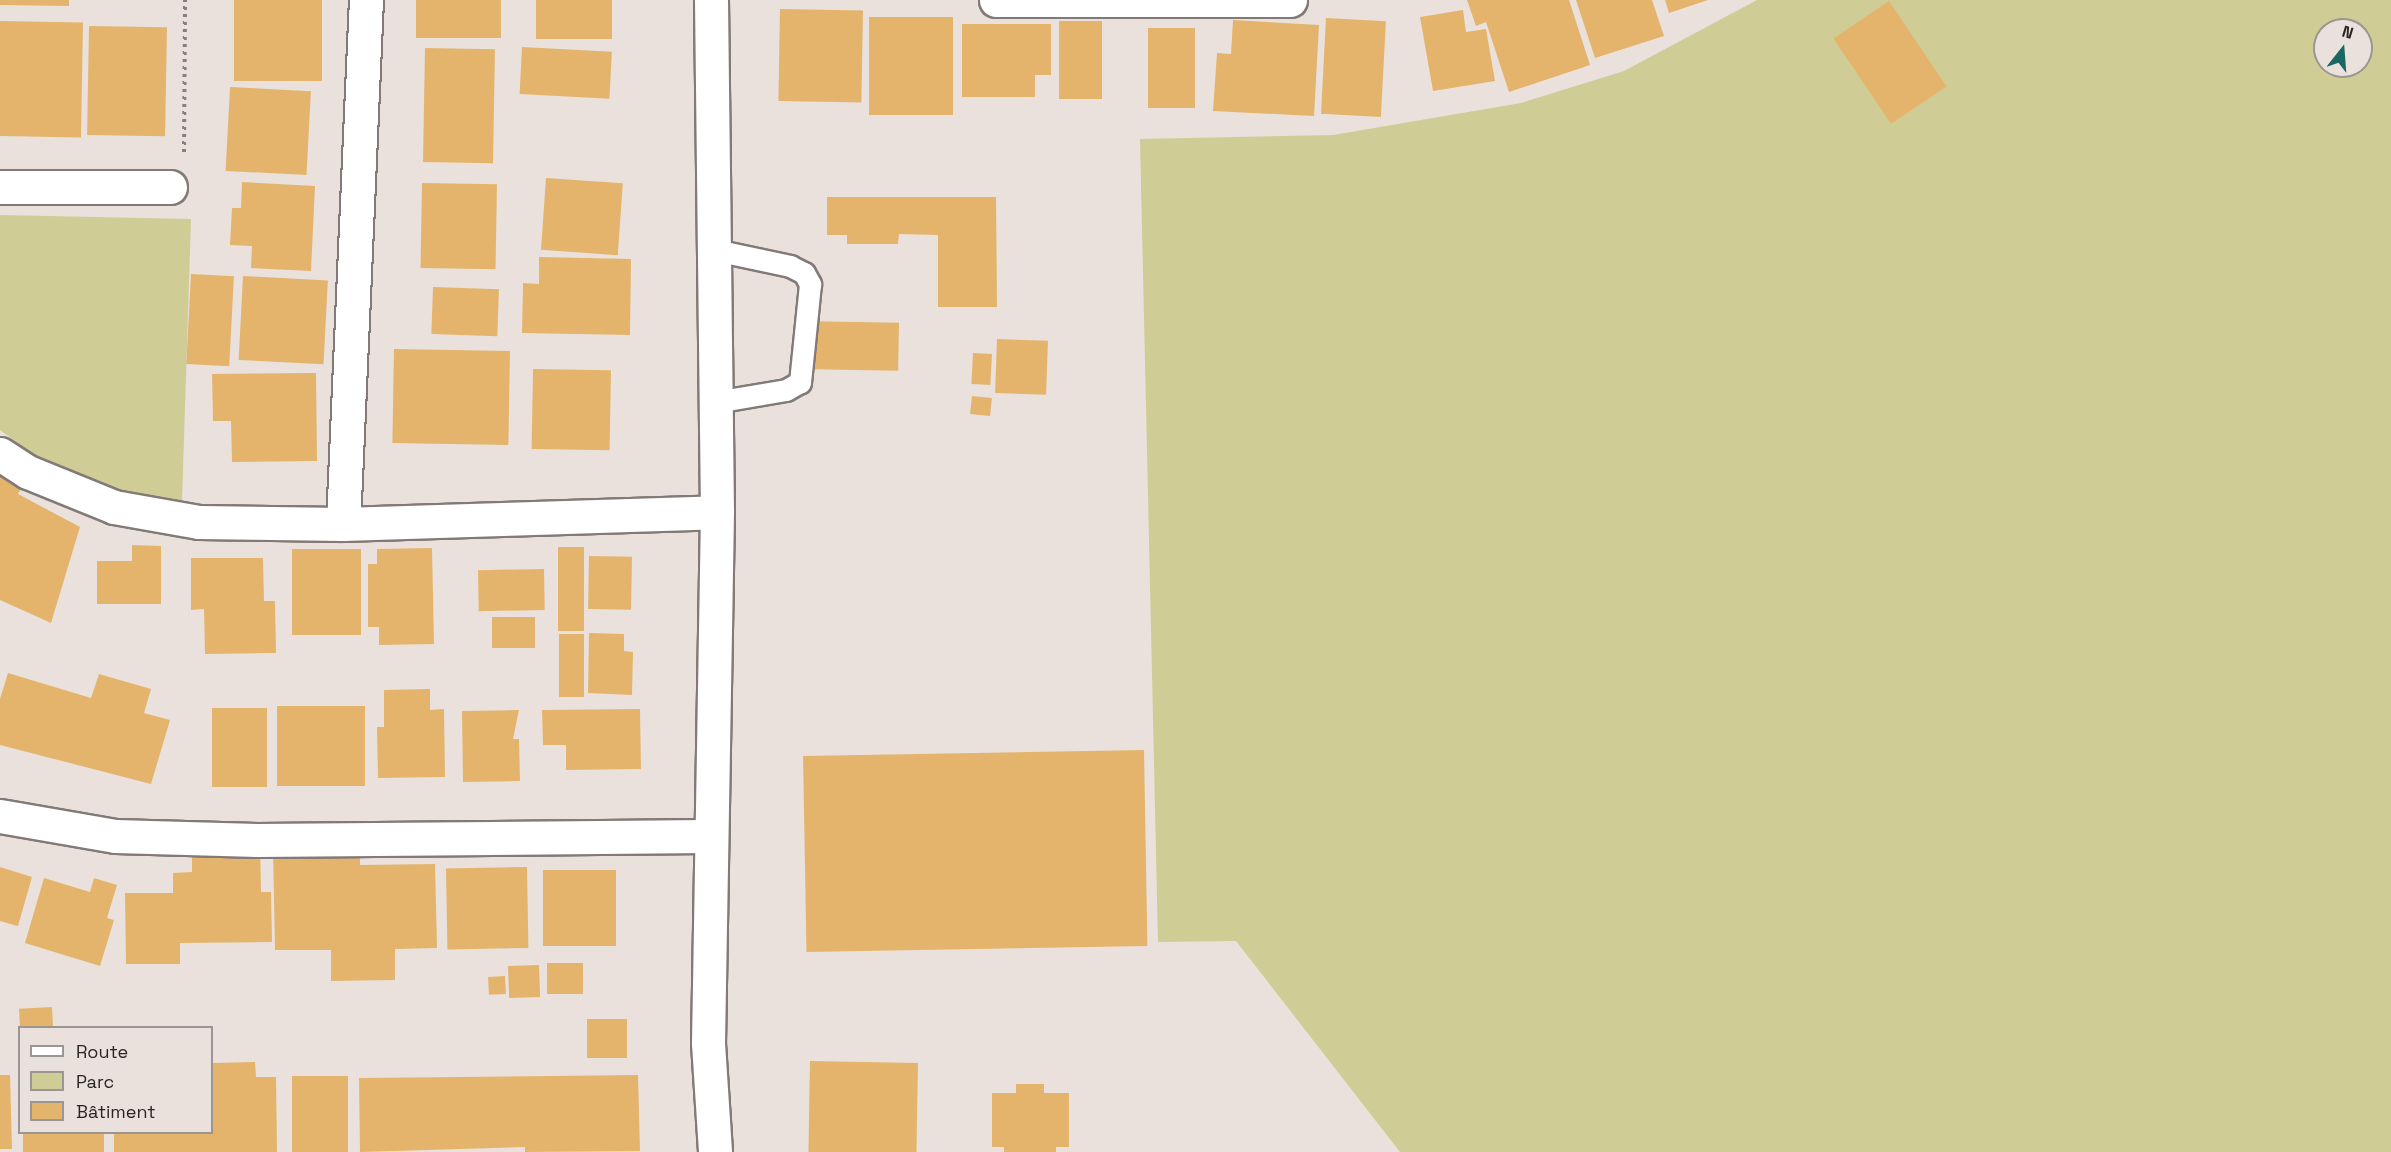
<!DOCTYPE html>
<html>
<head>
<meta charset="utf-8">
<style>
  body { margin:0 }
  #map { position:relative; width:2391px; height:1152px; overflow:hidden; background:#eae1dc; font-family:"Space Grotesk",sans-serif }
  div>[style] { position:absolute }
  .green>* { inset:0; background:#d0cc95 }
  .building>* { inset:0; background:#e4b46c; transform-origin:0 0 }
  .path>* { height:4px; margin-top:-2px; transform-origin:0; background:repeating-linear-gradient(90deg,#86807c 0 3px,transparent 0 7.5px) }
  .roads { filter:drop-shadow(2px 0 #827a76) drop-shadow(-2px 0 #827a76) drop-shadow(0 2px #827a76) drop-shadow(0 -2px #827a76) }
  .service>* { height:21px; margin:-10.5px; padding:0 10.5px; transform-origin:10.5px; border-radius:10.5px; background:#fff }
  .minor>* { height:33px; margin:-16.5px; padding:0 16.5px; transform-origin:16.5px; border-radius:16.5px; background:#fff }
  span { translate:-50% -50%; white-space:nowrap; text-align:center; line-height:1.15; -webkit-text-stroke:4.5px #eae1dc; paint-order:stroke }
  .legend { position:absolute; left:18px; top:1026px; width:195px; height:108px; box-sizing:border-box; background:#eae1dc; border:2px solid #9c9692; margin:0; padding:8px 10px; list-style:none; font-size:18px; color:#282523 }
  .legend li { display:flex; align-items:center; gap:12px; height:30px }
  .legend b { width:30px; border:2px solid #9c9692 }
  .north { position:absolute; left:2313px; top:18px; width:60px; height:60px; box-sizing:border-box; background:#eae1dc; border:2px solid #9c9692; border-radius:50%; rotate:17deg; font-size:16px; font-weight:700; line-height:24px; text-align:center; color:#282523 }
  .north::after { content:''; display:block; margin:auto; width:21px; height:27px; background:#196662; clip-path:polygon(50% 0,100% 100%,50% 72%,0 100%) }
</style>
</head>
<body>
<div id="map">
  <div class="green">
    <div style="clip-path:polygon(evenodd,1757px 0,2391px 0,2391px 1152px,1400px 1152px,1236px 941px,1158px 942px,1140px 139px,1333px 135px,1521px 103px,1624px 71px,1757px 0,2325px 30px,2361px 30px,2361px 66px,2325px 66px,2325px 30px)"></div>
    <div style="clip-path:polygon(0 215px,191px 219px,182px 501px,115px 491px,33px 454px,0 430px)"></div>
  </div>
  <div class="building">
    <div style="clip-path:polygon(0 0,69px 0,69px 6px,0 5px)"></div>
    <div style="left:234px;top:0;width:88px;height:81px"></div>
    <div style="left:416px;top:0;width:85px;height:38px"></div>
    <div style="left:536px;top:0;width:76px;height:39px"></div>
    <div style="clip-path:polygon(1467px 0,1569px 0,1590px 65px,1509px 92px,1486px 22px,1476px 26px)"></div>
    <div style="clip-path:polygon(1576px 0,1652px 0,1664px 36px,1595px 58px)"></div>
    <div style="clip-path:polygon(1665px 0,1708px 0,1669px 13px)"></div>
    <div style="left:1889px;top:1px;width:103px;height:67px;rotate:56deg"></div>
    <div style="left:780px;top:9px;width:83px;height:92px;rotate:1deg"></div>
    <div style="clip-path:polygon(1463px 10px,1466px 32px,1486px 29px,1495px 81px,1433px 91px,1420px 17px)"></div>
    <div style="left:869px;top:17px;width:84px;height:98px"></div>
    <div style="left:1326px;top:18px;width:60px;height:96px;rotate:3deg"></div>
    <div style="clip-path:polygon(1233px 20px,1319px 25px,1314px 116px,1213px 111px,1217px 53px,1231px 54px)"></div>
    <div style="left:0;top:21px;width:83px;height:115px;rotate:1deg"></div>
    <div style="left:1059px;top:21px;width:43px;height:78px"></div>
    <div style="clip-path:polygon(962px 24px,1051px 24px,1051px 75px,1035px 75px,1035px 97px,962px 97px)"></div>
    <div style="left:89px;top:26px;width:78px;height:109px;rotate:1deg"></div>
    <div style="left:1148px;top:28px;width:47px;height:80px"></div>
    <div style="left:522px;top:47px;width:90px;height:47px;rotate:3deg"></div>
    <div style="left:425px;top:48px;width:70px;height:114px;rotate:1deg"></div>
    <div style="left:230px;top:87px;width:81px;height:84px;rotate:3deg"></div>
    <div style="left:546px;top:178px;width:77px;height:72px;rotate:4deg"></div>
    <div style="clip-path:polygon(242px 182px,315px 186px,311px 271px,251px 268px,252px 246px,230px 245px,232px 208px,241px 208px)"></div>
    <div style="left:422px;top:183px;width:75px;height:85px;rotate:1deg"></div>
    <div style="clip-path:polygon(827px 197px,996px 197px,997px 307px,938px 307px,938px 235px,899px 234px,898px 244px,847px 244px,847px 235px,827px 235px)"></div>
    <div style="clip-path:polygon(539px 257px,631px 259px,630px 335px,522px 333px,523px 283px,539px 284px)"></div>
    <div style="left:191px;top:274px;width:43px;height:90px;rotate:3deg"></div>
    <div style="left:243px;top:276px;width:85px;height:84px;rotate:3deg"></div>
    <div style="left:433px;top:287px;width:66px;height:47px;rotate:2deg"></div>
    <div style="left:799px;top:321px;width:100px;height:48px;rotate:1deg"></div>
    <div style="left:997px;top:339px;width:51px;height:54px;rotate:2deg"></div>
    <div style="left:394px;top:349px;width:116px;height:94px;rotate:1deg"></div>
    <div style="left:973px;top:353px;width:19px;height:31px;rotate:3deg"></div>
    <div style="left:533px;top:369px;width:78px;height:80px;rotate:1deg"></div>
    <div style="clip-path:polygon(316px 373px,317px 461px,232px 462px,231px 421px,213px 421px,212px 374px)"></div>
    <div style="left:972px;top:396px;width:20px;height:18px;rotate:6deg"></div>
    <div style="clip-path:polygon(0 467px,25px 480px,18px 494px,80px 527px,51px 623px,0 600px)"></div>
    <div style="clip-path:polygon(132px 545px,161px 546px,161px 604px,97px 604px,97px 561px,132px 561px)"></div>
    <div style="left:558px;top:547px;width:26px;height:84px"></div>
    <div style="clip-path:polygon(432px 548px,434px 644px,379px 645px,379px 627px,368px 627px,368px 564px,377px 564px,377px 549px)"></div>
    <div style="left:292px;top:549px;width:69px;height:86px"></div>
    <div style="left:589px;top:556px;width:43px;height:53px;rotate:1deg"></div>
    <div style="clip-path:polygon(191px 558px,263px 558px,264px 601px,275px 601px,276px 653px,205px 654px,204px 609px,191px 610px)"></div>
    <div style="left:544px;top:569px;width:41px;height:66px;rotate:89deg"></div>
    <div style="left:535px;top:617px;width:31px;height:43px;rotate:90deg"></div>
    <div style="clip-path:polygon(589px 633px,624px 634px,624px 651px,633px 652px,632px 695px,588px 693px)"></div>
    <div style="left:559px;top:634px;width:25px;height:63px"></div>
    <div style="clip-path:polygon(8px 673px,91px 698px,99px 674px,151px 689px,144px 713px,170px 720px,151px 784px,0 745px,0 699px)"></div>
    <div style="clip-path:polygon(430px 689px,430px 710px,444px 709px,445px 777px,378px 778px,377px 727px,384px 727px,384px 690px)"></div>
    <div style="left:277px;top:706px;width:88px;height:80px"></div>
    <div style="left:212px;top:708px;width:55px;height:79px"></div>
    <div style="clip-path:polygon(640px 709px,641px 769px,566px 770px,566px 745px,543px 745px,542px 710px)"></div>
    <div style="clip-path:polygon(519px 710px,513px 739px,519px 739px,520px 781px,463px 782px,462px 711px)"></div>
    <div style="left:1144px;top:750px;width:196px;height:341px;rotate:89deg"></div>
    <div style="clip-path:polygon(260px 846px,261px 892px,271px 892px,272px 942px,180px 943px,180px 964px,126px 964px,125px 893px,173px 893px,173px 873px,192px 872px,192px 847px)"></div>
    <div style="clip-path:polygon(360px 847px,360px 865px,435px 864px,437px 948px,395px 949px,395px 980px,331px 981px,331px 950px,275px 950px,273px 848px)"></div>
    <div style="clip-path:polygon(0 867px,32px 877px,18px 926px,0 921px)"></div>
    <div style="left:527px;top:867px;width:81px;height:81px;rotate:89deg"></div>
    <div style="left:543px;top:870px;width:73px;height:76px"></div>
    <div style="clip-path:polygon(44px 878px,90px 892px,94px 878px,117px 885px,107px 918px,114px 920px,100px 966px,25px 943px)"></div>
    <div style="left:547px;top:963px;width:36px;height:31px"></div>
    <div style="left:539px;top:965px;width:32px;height:31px;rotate:88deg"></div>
    <div style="left:505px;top:976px;width:18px;height:17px;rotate:87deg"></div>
    <div style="left:52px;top:1007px;width:21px;height:33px;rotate:87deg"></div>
    <div style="left:587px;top:1019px;width:40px;height:39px"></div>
    <div style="left:810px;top:1061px;width:108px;height:91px;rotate:1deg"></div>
    <div style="clip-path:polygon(255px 1062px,256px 1077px,276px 1077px,277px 1152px,114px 1152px,114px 1132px,212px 1132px,212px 1063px)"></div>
    <div style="clip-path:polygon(0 1075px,10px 1075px,12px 1149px,0 1149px)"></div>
    <div style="clip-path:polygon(638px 1075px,640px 1151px,525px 1152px,525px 1147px,360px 1152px,359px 1078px)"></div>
    <div style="left:348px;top:1076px;width:76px;height:56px;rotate:90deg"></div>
    <div style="clip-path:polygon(1016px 1084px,1044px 1084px,1044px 1093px,1069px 1093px,1069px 1147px,1056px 1147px,1056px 1152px,1004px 1152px,1004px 1147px,992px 1147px,992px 1093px,1016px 1093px)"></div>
    <div style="left:23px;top:1132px;width:81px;height:20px"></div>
  </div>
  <div class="path">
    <div style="left:184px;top:152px;width:152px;rotate:-89.6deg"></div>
  </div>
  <div class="roads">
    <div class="service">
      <div style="left:715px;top:250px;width:77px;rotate:12deg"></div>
      <div style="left:790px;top:266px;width:16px;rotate:27deg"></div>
      <div style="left:804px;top:273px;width:13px;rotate:61deg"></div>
      <div style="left:810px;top:284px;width:99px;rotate:95.8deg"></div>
      <div style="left:800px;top:382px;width:16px;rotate:150deg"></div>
      <div style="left:786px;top:390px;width:71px;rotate:170.3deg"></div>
    </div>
    <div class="minor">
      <div style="left:711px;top:0;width:512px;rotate:89.33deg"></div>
      <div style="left:717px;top:512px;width:531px;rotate:90.97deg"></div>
      <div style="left:708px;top:1043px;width:109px;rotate:86.3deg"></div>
      <div style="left:996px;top:0;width:294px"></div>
      <div style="left:0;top:187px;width:170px"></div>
      <div style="left:0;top:454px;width:33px;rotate:33deg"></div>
      <div style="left:28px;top:472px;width:93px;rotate:22.1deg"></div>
      <div style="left:114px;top:507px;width:86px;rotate:10deg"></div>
      <div style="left:199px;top:522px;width:144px;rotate:0.8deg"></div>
      <div style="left:343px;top:524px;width:374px;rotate:-1.8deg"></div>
      <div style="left:343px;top:524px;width:525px;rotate:-87.49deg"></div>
      <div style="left:0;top:816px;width:117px;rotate:9.9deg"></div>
      <div style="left:115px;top:836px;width:142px;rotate:1.6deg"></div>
      <div style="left:257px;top:840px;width:452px;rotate:-0.5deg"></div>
    </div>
  </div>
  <ul class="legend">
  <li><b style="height:8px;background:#fff"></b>Route</li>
  <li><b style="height:16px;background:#d0cc95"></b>Parc</li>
  <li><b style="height:16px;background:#e4b46c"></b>Bâtiment</li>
  </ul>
  <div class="north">N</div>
</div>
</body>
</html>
